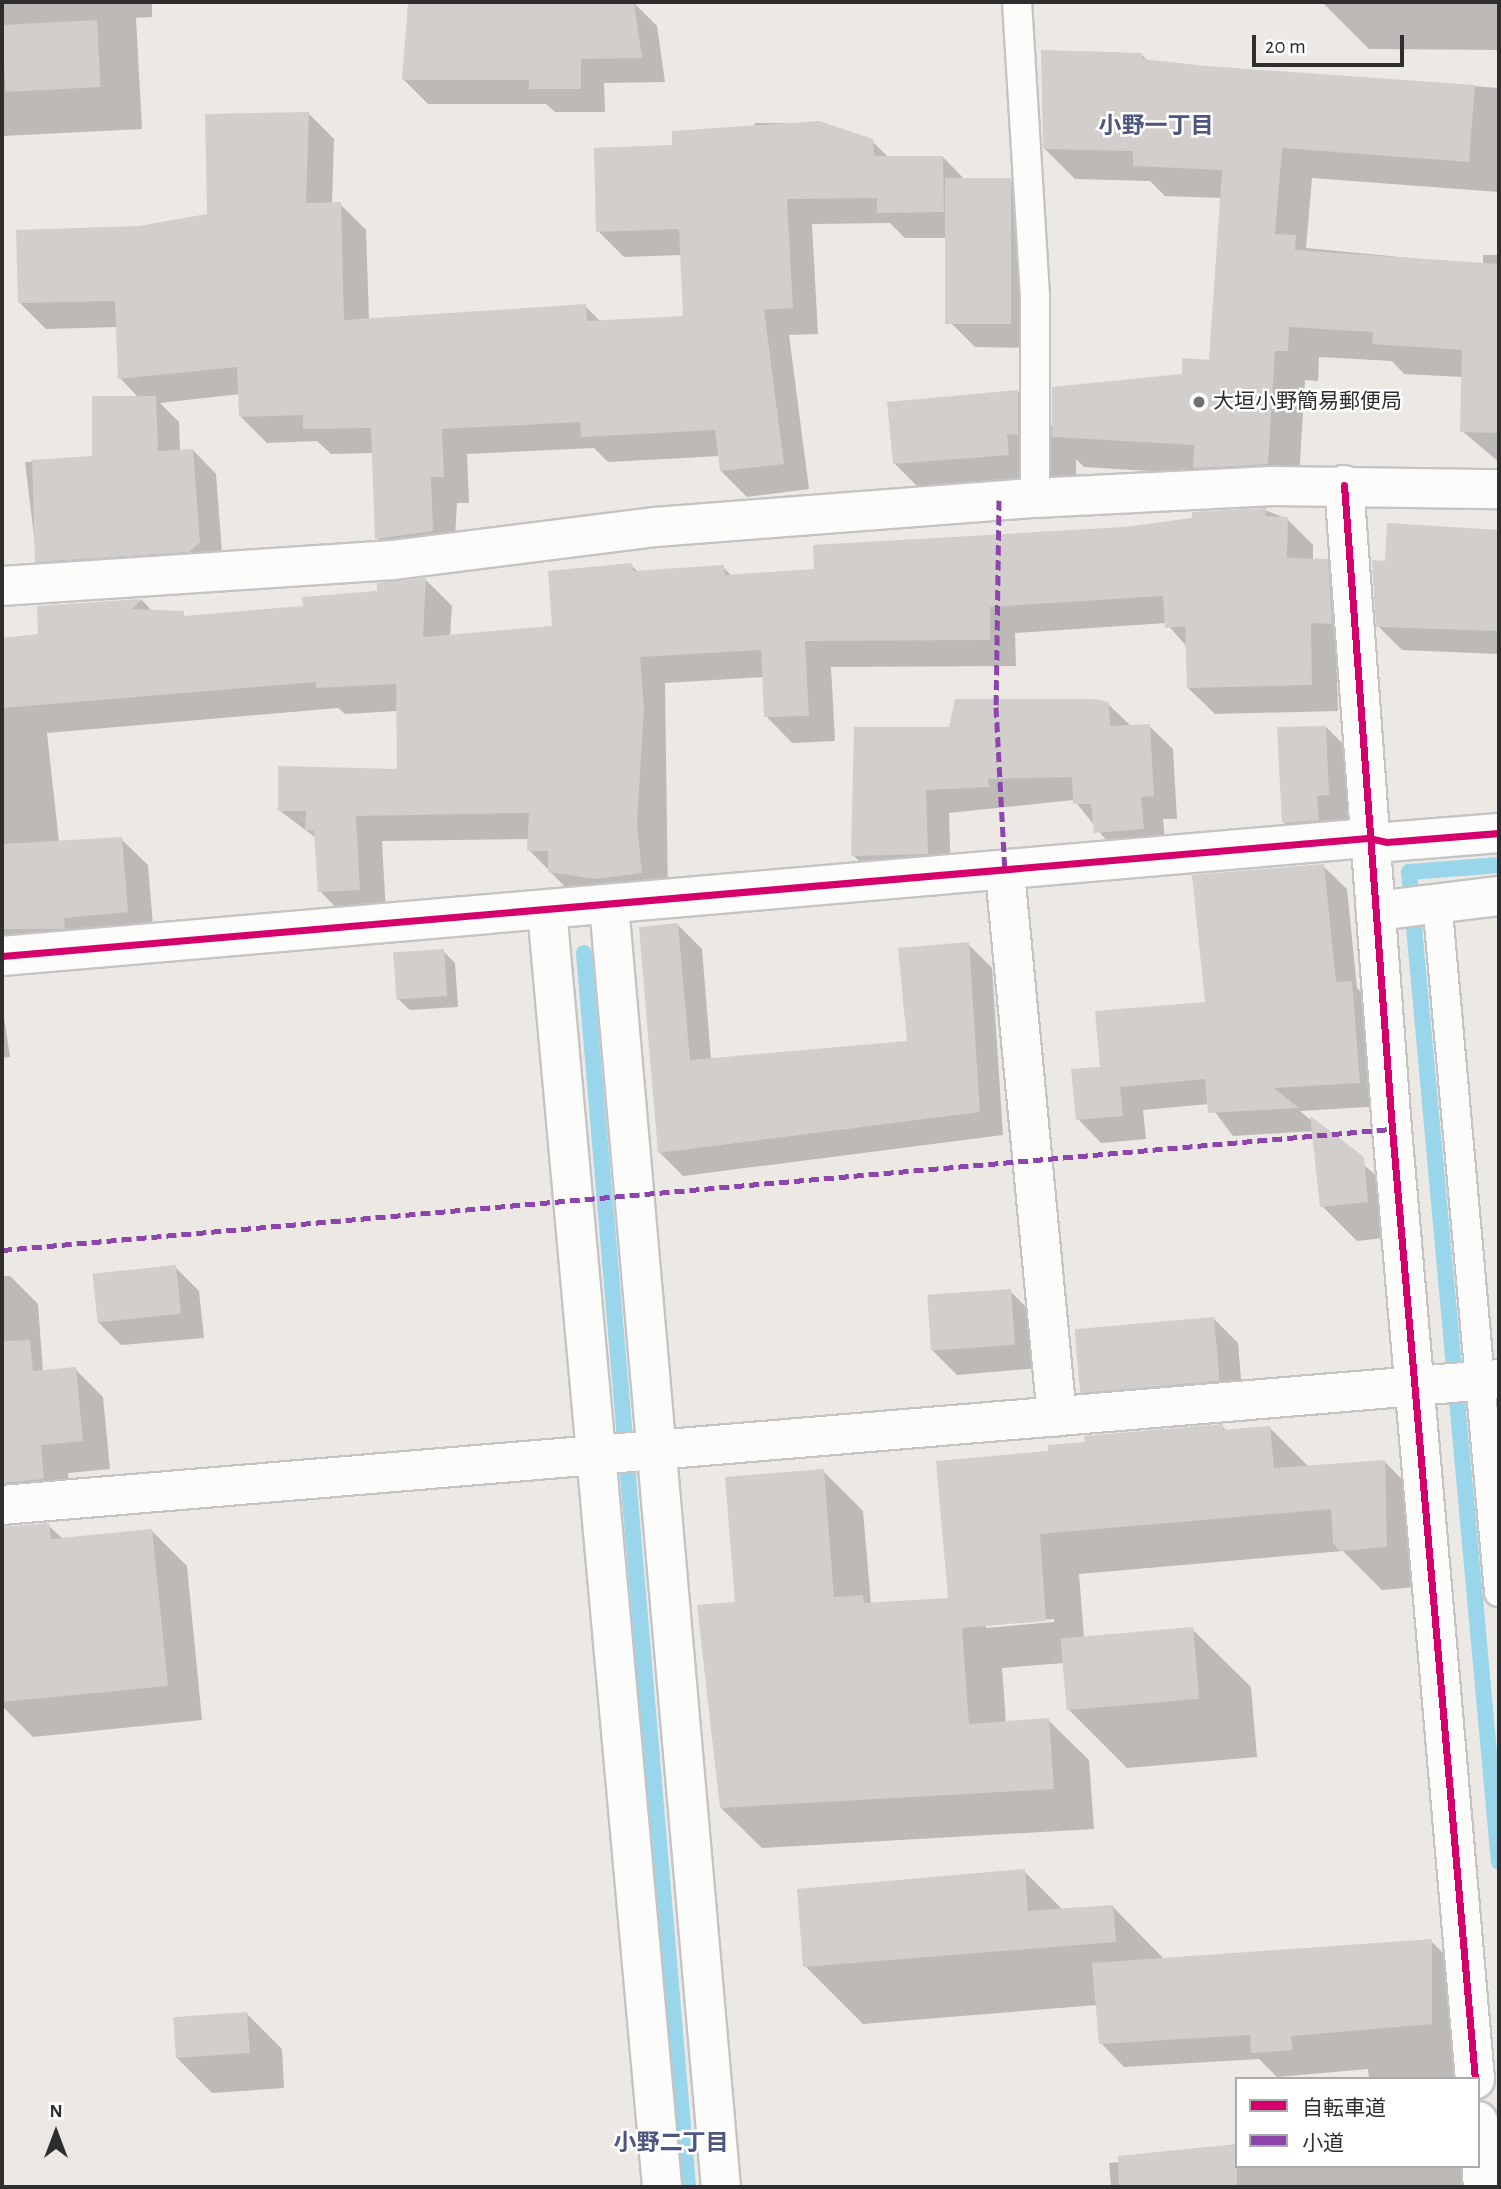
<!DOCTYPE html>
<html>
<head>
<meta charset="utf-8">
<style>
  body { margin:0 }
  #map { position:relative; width:1501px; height:2189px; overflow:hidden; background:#ece8e4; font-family:"Alegreya Sans","Noto Sans JP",sans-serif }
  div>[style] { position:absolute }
  .shadow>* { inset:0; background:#0003 }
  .stream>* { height:16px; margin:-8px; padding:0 8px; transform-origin:8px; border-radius:8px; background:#99d6ec }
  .building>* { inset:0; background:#d1cecb; transform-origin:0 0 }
  .roads { filter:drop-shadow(2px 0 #c5c4c5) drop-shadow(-2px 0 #c5c4c5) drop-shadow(0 2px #c5c4c5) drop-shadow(0 -2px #c5c4c5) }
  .lane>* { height:28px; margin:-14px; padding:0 14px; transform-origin:14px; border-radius:14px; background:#fcfcfb }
  .street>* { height:38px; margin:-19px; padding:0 19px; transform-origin:19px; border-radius:19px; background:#fcfcfb }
  .quiet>* { height:5px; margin-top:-2.5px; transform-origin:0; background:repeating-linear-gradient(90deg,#8e44ad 0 10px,transparent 0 15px) }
  .cycleway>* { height:7px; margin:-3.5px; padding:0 3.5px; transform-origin:3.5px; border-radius:3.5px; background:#d6006c }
  .dots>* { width:19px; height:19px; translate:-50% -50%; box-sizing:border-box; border:4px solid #fff; border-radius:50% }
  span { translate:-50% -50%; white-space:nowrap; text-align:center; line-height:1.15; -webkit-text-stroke:5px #fff; paint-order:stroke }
  .poi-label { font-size:21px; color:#2e2e2e }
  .left { translate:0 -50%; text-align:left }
  .neighbourhood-label { font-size:23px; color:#4d5680; font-weight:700 }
  .frame { position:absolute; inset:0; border:4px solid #2e2e2e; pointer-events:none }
  .legend { position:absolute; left:1235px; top:2077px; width:245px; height:91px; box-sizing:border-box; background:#fff; border:2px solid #ababab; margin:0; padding:9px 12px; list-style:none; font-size:21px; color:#2e2e2e }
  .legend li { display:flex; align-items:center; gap:14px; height:35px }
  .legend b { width:35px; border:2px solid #ababab }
  .north { position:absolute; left:21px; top:2098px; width:70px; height:70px; -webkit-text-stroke:5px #fff; paint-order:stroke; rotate:0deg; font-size:19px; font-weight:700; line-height:28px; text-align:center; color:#2e2e2e }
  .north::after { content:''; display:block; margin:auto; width:24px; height:32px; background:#2e2e2e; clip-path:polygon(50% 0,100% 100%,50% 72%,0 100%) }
  .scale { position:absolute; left:1252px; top:35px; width:152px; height:32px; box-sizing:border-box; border:4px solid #2e2e2e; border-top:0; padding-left:9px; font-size:21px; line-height:24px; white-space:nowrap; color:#2e2e2e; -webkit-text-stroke:5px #fff; paint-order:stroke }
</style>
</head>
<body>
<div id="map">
  <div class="shadow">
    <div style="clip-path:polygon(2px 2px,152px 2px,152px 17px,136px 18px,142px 129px,2px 136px)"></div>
    <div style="clip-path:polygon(633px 2px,657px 26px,665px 82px,604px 83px,605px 112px,555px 112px,546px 104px,428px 104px,404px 80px,410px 6px)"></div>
    <div style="clip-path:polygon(1322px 2px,1499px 2px,1499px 50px,1369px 49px)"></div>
    <div style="clip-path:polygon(1141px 54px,1149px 62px,1206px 67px,1499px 88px,1499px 192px,1312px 178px,1306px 248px,1483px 265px,1483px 255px,1499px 255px,1499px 462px,1462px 431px,1463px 377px,1404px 374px,1392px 361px,1319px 357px,1318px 381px,1305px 380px,1298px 494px,1201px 474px,1084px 467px,1076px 459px,1076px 493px,953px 522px,894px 463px,1018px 392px,1053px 427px,1210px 362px,1222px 198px,1165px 196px,1150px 181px,1075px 179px,1044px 148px)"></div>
    <div style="clip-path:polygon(308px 113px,334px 139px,332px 204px,340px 204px,366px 230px,369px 320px,585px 306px,601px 322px,685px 317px,682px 255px,624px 257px,598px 231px,674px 147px,755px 132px,755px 123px,819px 123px,872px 141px,889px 158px,943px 157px,965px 180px,1010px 180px,1034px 204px,1042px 348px,975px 347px,951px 323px,949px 238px,905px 238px,890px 223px,812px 224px,818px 334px,789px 335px,809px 489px,747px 497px,721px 471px,720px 456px,608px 462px,594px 448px,467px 454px,469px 503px,457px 503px,454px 556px,403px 564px,377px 538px,374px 453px,331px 454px,317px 441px,267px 443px,241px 417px,240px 394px,160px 403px,179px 422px,180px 451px,193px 450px,216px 474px,223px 566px,60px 585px,37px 561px,25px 462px,94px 458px,139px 398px,120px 378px,118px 327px,46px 329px,20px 303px,139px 228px,209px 216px)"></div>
    <div style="clip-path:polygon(1265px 510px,1287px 519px,1313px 545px,1313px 560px,1327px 561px,1353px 587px,1358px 650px,1336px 649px,1338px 711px,1215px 714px,1188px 688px,1188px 648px,1166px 623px,1015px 633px,1016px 666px,831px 667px,835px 741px,792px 743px,766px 716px,764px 677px,665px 683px,668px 899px,576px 898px,529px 850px,529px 839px,382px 841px,386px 915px,346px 918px,320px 891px,316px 838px,279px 810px,399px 771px,398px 711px,345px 714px,338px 708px,47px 733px,59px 842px,121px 839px,148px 865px,154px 938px,2px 949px,2px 640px,40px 636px,39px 607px,142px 600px,153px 612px,188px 617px,304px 607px,426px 580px,452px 606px,450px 636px,554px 627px,631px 565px,638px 572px,723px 567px,733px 577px,815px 571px)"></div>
    <div style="clip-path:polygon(1389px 525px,1499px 532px,1499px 654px,1402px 650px,1378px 626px)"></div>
    <div style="clip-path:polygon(1108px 704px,1132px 727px,1149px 726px,1173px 749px,1177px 819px,1163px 819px,1166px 852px,1119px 856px,1074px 800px,949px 813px,951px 877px,876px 878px,853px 855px,950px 729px)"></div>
    <div style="clip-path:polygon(1326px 727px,1361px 762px,1363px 829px,1319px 858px,1284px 823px)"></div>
    <div style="clip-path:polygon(1323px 866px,1347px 889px,1357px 988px,1375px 1006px,1383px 1106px,1300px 1111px,1398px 1194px,1402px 1236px,1357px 1241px,1322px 1206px,1314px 1131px,1233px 1136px,1209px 1104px,1143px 1110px,1146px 1139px,1101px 1143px,1078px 1119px,1101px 1068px,1207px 1003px)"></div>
    <div style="clip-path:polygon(678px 925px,702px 949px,711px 1060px,908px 1043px,968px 944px,992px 968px,1003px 1135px,683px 1176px,659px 1152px)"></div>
    <div style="clip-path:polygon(443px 951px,455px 963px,458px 1007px,410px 1010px,398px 999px)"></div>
    <div style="clip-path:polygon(2px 1004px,10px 1057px,2px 1058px)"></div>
    <div style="clip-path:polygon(175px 1267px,199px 1291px,204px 1338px,121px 1345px,97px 1321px)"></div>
    <div style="clip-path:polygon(2px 1276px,10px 1276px,38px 1304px,43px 1372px,75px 1369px,103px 1397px,110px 1469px,68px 1473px,72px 1507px,2px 1486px)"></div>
    <div style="clip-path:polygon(1010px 1291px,1034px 1315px,1039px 1368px,957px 1375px,933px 1351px)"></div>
    <div style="clip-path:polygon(1214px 1319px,1238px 1343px,1243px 1404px,1106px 1415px,1082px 1391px)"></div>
    <div style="clip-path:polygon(evenodd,1222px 1426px,1227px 1431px,1270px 1428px,1309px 1467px,1384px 1461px,1424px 1502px,1427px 1586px,1382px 1590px,1343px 1551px,1079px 1574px,1084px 1638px,1192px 1629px,1251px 1687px,1257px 1757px,1127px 1768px,1068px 1709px,1064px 1663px,1002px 1668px,1006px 1723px,1048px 1720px,1089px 1760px,1094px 1829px,762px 1848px,721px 1808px,737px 1604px,823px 1471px,863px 1511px,871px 1604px,949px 1599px,1050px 1453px,1222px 1426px,1054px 1619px,1054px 1622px,986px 1628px,986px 1624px,1054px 1619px)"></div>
    <div style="clip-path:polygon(48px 1525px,63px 1539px,152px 1531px,187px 1566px,202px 1720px,33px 1737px,2px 1706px,2px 1545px)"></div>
    <div style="clip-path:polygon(1024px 1871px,1063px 1910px,1113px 1907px,1165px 1960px,1431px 1941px,1455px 1965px,1458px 2079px,1369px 2079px,1368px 2069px,1277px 2077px,1259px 2059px,1124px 2067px,1101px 2043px,1097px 2005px,863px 2024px,805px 1966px)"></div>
    <div style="clip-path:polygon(247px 2014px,282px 2049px,284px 2088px,212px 2093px,177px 2058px)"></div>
    <div style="clip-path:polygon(1237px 2149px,1237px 2166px,1467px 2166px,1477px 2187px,1111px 2187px,1109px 2163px)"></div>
  </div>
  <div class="stream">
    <div style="left:1499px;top:865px;width:90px;rotate:175.6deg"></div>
    <div style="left:1409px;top:872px;width:994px;rotate:84.81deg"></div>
    <div style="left:584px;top:953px;width:1238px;rotate:85.18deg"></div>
  </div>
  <div class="building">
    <div style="clip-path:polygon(634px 2px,642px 58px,581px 59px,581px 89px,529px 89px,529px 80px,402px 80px,408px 4px)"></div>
    <div style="left:97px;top:20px;width:67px;height:95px;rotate:87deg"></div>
    <div style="clip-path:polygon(1041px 50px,1142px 53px,1142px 59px,1206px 66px,1475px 85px,1469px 162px,1282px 148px,1275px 234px,1296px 235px,1295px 250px,1499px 264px,1499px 433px,1460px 432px,1462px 350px,1372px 344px,1373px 332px,1289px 327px,1288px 351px,1275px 351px,1268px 464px,1193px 468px,1194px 445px,1052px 437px,1052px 387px,1182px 374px,1182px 358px,1209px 360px,1222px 170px,1133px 166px,1133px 151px,1043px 149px)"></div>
    <div style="clip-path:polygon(309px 112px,306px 203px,341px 202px,344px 320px,586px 304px,587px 321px,683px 316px,679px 229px,596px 232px,594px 148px,672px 145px,672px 131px,819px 121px,873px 139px,874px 156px,943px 156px,944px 212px,877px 213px,877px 198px,787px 199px,793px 308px,764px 310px,784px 464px,720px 471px,715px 430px,581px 437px,580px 422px,442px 429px,444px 477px,431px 477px,433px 531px,375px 539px,371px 428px,303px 429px,303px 415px,239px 417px,237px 367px,118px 379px,115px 301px,18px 303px,16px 230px,139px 226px,207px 214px,205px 114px)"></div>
    <div style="left:945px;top:178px;width:66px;height:146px"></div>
    <div style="clip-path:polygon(1018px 390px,1018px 435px,1007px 434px,1009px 455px,893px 464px,887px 402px)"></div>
    <div style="clip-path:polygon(92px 396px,156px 396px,158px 451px,193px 449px,200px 542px,189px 552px,35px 562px,32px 460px,92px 456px)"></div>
    <div style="clip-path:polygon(1266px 508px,1265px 516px,1288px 517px,1287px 558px,1328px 559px,1332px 624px,1311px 623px,1312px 685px,1187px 688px,1185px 626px,1165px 628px,1163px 596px,990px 607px,990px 640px,805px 641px,809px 716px,764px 717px,761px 650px,640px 657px,644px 708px,637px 824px,642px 873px,595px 879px,548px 872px,548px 851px,527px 851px,529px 813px,356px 816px,360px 890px,318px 892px,314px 831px,305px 830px,306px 811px,278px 811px,278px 766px,397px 769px,396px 684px,316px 688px,316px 682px,2px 708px,2px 638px,38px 634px,37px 606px,142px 599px,132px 609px,184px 611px,184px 616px,303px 606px,302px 597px,377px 591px,377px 583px,426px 578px,423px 637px,552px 626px,548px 571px,632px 563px,633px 571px,724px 565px,725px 575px,814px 569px,813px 545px,1124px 527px,1192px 518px,1192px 512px)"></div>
    <div style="clip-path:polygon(1387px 523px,1499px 530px,1499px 631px,1376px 627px,1372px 560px,1385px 561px)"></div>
    <div style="clip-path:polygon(955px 699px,1094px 699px,1109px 702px,1110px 726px,1150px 724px,1154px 796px,1141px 797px,1144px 829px,1094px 833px,1091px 804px,1073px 804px,1072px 777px,988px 779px,989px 787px,926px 790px,928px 854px,851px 856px,854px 727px,949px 727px)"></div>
    <div style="clip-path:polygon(1326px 726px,1329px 795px,1317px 796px,1319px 820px,1282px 823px,1277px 727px)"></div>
    <div style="clip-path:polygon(122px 837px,128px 912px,64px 918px,65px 929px,2px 929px,2px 844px)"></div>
    <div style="clip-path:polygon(1324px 864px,1336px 982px,1352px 981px,1360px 1083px,1274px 1088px,1299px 1108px,1208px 1113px,1205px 1079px,1120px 1087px,1123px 1116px,1076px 1120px,1071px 1069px,1100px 1067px,1095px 1011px,1205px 1002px,1192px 875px)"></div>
    <div style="clip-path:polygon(678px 923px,690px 1060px,907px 1041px,898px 948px,969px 942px,980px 1112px,658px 1153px,639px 927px)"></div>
    <div style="left:444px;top:949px;width:47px;height:51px;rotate:86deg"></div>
    <div style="clip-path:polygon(1310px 1116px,1364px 1157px,1368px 1202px,1320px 1207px)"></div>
    <div style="left:176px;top:1265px;width:49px;height:84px;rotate:84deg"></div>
    <div style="left:1011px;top:1289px;width:56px;height:84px;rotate:86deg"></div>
    <div style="left:1214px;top:1317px;width:64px;height:140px;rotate:85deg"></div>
    <div style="clip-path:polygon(30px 1340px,33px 1371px,76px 1367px,83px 1441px,41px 1445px,44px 1479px,2px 1483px,2px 1341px)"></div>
    <div style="clip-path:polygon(1223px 1424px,1223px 1430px,1270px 1426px,1274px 1468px,1385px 1460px,1387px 1547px,1340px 1551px,1333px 1543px,1331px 1509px,1040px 1534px,1046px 1621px,962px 1628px,969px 1724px,1049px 1718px,1054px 1789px,720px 1808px,697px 1605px,735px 1602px,725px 1477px,824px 1469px,834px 1597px,863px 1595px,864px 1603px,948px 1598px,936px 1461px,1048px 1451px,1048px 1445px,1085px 1442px,1084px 1436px)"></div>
    <div style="clip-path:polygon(49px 1523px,51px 1539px,152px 1529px,168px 1686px,2px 1702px,2px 1527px)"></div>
    <div style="left:1193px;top:1627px;width:72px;height:133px;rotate:85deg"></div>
    <div style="clip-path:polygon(1025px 1869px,1028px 1911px,1113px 1905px,1116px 1942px,803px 1967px,797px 1889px)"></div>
    <div style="clip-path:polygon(1432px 1939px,1432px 2024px,1291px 2036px,1293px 2050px,1251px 2053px,1250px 2035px,1099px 2044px,1092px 1963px)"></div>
    <div style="left:247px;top:2012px;width:41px;height:74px;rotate:86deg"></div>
    <div style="clip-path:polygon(1237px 2144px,1237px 2187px,1119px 2187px,1118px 2156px)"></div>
  </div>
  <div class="roads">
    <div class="lane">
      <div style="left:1017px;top:2px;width:296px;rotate:86.5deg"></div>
      <div style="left:1035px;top:297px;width:201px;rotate:90deg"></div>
      <div style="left:1437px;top:901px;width:694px;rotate:84.87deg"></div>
    </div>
    <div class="street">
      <div style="left:1344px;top:485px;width:646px;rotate:85.74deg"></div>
      <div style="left:1392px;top:1129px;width:954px;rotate:85.01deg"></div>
      <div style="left:2px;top:586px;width:392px;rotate:-3.8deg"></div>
      <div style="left:393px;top:560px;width:264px;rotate:-7.2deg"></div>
      <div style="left:655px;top:527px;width:381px;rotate:-4.4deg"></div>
      <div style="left:1035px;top:498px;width:238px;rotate:-2.9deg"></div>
      <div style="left:1273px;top:486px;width:226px;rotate:0.8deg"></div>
      <div style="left:1005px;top:873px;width:546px;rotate:84.54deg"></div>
      <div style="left:609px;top:905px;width:1287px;rotate:85.01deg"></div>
      <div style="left:547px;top:910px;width:1282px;rotate:84.85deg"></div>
      <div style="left:1376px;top:911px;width:124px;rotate:-7deg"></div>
      <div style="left:2px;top:956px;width:1371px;rotate:-4.94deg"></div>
      <div style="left:1368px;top:838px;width:19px;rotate:12deg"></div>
      <div style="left:1387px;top:842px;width:112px;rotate:-4.6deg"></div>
      <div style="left:2px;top:1505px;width:1502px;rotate:-4.81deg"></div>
      <div style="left:1478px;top:2121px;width:66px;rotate:85.7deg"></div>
    </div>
  </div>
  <div class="quiet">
    <div style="left:999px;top:500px;width:207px;rotate:90.8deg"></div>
    <div style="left:996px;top:707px;width:166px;rotate:86.9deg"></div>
    <div style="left:2px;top:1250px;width:1395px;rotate:-4.98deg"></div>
  </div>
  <div class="cycleway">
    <div style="left:1344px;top:485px;width:646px;rotate:85.74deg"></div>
    <div style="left:1392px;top:1129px;width:954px;rotate:85.01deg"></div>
    <div style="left:2px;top:956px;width:1371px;rotate:-4.94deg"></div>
    <div style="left:1368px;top:838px;width:19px;rotate:12deg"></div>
    <div style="left:1387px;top:842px;width:112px;rotate:-4.6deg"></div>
  </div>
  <div class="dots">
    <div style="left:1199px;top:402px;background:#706f6e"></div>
  </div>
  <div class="poi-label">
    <span class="left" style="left:1213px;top:402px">大垣小野簡易郵便局</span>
  </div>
  <div class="neighbourhood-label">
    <span style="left:1156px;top:127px">小野一丁目</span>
    <span style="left:671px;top:2144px">小野二丁目</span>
  </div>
  <div class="frame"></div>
  <ul class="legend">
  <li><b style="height:9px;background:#d6006c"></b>自転車道</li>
  <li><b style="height:9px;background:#8e44ad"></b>小道</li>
  </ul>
  <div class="north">N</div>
  <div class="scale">20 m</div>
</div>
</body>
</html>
